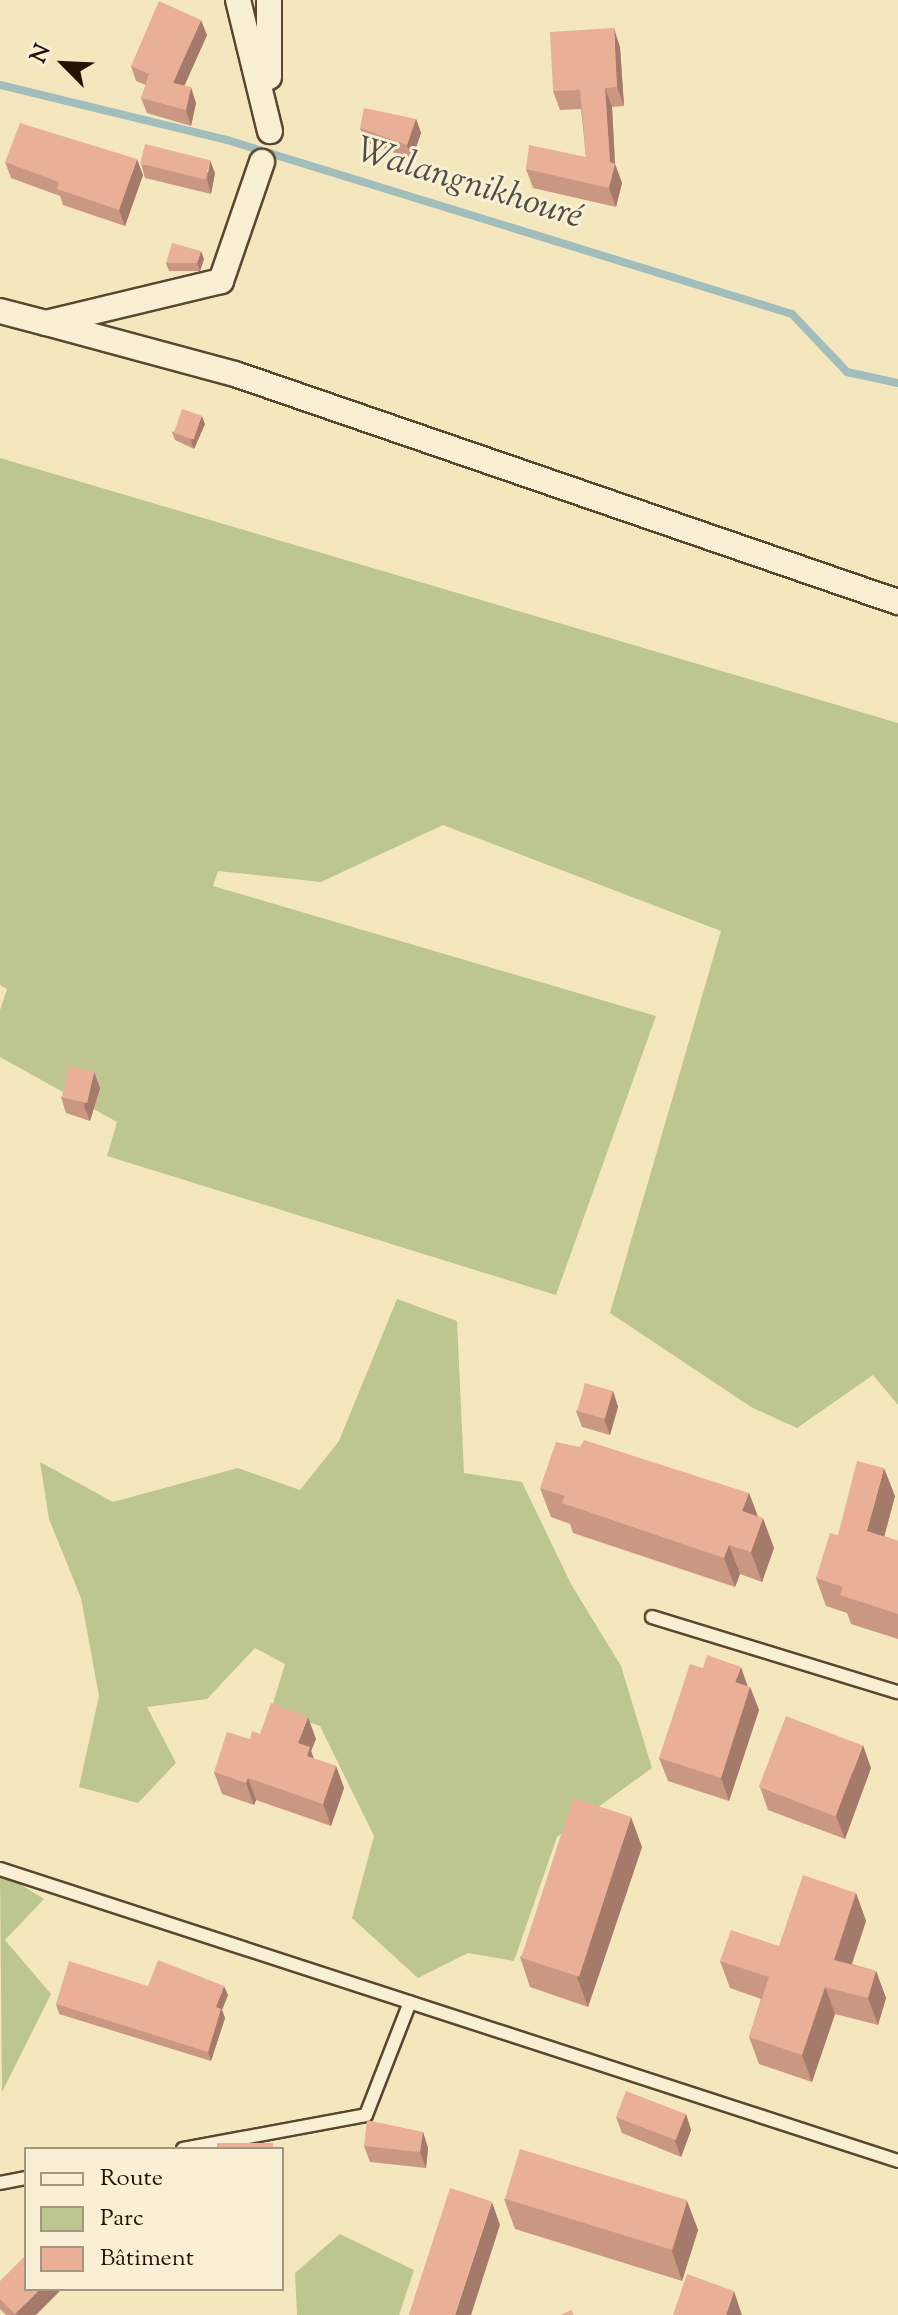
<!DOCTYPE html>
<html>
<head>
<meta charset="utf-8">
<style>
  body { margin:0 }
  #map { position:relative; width:898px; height:2315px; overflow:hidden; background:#f5e7bd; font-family:"Sorts Mill Goudy",serif }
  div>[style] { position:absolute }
  .green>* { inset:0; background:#bdc590 }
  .stream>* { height:8px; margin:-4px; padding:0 4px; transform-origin:4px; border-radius:4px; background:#a1bdbc }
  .roads { filter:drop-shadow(2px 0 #5b462f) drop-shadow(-2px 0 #5b462f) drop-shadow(0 2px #5b462f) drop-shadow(0 -2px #5b462f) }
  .lane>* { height:12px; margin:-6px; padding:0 6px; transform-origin:6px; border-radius:6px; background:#f8efd4 }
  .street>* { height:24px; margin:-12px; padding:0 12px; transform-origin:12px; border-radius:12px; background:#f8efd4 }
  .wall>* { inset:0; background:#c99782 }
  .shaded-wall>* { inset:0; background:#a47b6a }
  .building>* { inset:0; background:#eab097; transform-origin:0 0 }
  span { translate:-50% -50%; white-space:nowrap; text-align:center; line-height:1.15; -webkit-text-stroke:6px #f8efd4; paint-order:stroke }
  .water-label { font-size:36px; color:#524d42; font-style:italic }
  .legend { position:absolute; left:24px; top:2147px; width:260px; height:144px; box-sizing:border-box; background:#f8efd4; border:2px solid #a5967f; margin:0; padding:10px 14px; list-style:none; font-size:24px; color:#281100 }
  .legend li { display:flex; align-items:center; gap:16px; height:40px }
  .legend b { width:40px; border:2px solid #a5967f }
  .north { position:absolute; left:24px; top:24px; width:80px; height:80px; -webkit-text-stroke:6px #f8efd4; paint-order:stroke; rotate:294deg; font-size:22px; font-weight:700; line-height:32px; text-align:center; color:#281100 }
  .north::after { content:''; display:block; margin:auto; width:28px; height:36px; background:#281100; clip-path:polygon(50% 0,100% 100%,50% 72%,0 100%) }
</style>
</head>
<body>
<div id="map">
  <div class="green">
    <div style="clip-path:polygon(0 458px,898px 723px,898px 1405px,873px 1375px,797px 1428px,751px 1407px,610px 1313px,721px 931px,443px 825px,321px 882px,218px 871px,213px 886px,656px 1016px,556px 1295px,107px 1156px,117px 1122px,0 1057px,0 1010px,7px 989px,0 985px)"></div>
    <div style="clip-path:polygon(397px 1299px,457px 1321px,464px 1473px,522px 1482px,571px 1584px,621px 1666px,652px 1768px,557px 1837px,514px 1961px,468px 1953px,418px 1978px,352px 1918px,374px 1836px,320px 1726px,271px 1710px,285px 1664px,255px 1648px,207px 1699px,147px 1707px,176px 1763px,138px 1803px,79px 1787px,99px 1696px,81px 1598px,49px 1519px,40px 1462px,113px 1502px,238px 1468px,300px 1490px,339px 1441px)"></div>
    <div style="clip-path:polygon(0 1872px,44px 1899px,5px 1940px,51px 1994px,2px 2092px)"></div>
    <div style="clip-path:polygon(340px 2234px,414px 2270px,399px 2315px,297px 2315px,295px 2273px)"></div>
  </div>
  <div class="stream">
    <div style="left:0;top:85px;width:234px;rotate:13.6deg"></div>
    <div style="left:227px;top:140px;width:591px;rotate:17.12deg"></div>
    <div style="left:792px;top:314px;width:80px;rotate:46.5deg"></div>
    <div style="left:847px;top:372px;width:52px;rotate:12.2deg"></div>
  </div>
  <div class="roads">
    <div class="lane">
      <div style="left:652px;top:1617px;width:257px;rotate:17deg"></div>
      <div style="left:0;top:1869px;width:944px;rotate:18.01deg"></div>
      <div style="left:183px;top:2149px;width:186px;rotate:-10.5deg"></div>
      <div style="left:366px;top:2115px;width:121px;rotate:-68.7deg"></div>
      <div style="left:0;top:2183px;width:26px;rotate:-11deg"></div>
    </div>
    <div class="street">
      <div style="left:238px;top:0;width:135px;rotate:76.3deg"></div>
      <div style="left:269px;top:0;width:77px;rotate:90deg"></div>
      <div style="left:0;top:311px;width:48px;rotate:14.6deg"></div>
      <div style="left:46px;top:323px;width:180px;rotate:-13.5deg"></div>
      <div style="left:221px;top:281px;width:126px;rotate:-71deg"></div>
      <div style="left:46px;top:323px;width:196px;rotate:15.1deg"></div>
      <div style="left:235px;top:374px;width:701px;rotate:18.98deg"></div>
    </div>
  </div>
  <div class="wall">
    <div style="clip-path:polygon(207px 35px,184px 86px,196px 103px,191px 126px,147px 113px,141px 98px,146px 85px,136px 81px,131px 66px)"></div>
    <div style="clip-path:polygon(620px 47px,624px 106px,612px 107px,615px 164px,622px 183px,616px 207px,533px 188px,526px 169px,586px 157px,581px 109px,560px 110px,553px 91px)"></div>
    <div style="clip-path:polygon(416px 119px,421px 133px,412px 159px,365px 142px,360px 128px)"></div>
    <div style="clip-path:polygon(5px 162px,143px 175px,125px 226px,63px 205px,60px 196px,11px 178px)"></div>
    <div style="clip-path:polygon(141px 164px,215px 173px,211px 194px,145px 178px)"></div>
    <div style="clip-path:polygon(204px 259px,200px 271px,169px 271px,166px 263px)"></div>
    <div style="clip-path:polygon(205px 424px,194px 449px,175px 440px,172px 432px)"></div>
    <div style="clip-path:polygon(94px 1072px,100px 1088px,90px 1121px,66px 1113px,61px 1097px)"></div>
    <div style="clip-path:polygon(613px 1391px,618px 1407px,610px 1435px,582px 1427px,576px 1411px)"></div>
    <div style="clip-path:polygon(540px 1488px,749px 1493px,758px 1517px,774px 1548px,762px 1582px,740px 1574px,735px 1587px,573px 1533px,570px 1524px,551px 1517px)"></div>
    <div style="clip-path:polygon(895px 1496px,884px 1536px,898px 1541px,898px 1639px,851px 1624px,847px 1613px,826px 1606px,816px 1578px,838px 1535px)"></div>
    <div style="clip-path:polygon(750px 1687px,759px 1710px,729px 1801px,668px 1781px,659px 1758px)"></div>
    <div style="clip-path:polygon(260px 1734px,316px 1739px,311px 1751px,314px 1759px,336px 1766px,344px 1788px,331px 1826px,256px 1800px,254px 1805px,222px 1794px,214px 1772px)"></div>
    <div style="clip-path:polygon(871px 1768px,845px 1839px,768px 1810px,760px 1787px)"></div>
    <div style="clip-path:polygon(642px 1847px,588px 2007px,530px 1987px,520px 1957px)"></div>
    <div style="clip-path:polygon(856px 1893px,866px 1921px,852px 1964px,876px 1971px,886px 1998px,878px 2025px,835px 2014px,812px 2082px,759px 2064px,749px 2037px,761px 1999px,730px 1988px,720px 1961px,779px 1946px)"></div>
    <div style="clip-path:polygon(228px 1995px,222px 2010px,225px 2018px,211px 2061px,59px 2014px,56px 2004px)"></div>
    <div style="clip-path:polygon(686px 2114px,691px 2130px,681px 2157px,622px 2133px,616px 2117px)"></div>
    <div style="clip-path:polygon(423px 2132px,428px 2148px,426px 2168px,370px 2162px,364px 2146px)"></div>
    <div style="clip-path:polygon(504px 2199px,687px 2201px,698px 2230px,682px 2281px,515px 2229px)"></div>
    <div style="clip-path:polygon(0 2281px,36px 2315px,6px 2315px,0 2309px)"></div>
  </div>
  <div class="shaded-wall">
    <div style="clip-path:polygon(201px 20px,207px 35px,179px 98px,173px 83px)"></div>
    <div style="clip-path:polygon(614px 28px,620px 47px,624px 106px,617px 87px)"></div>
    <div style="clip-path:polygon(191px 87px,196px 103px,191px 126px,186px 110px)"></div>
    <div style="clip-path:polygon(605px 88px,612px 107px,615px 164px,622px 183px,616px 207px,609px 188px,610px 162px)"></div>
    <div style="clip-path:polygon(416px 119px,421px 133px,412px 159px,407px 145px)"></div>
    <div style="clip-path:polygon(137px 159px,143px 175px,125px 226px,119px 210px)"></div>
    <div style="clip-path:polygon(210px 160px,215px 173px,211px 194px,207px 180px)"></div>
    <div style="clip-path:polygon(201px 251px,204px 259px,200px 271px,197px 263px)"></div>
    <div style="clip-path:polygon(202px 416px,205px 424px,194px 449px,191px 441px)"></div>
    <div style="clip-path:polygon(94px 1072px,100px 1088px,90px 1121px,84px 1106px)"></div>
    <div style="clip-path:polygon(613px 1391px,618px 1407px,610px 1435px,604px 1419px)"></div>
    <div style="clip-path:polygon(884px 1468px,895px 1496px,878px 1560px,867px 1531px)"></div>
    <div style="clip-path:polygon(749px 1493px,760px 1522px,742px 1511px)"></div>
    <div style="clip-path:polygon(763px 1518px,774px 1548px,762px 1582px,751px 1552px)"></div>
    <div style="clip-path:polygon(729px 1545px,740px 1574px,735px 1587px,724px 1558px)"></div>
    <div style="clip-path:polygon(741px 1667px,749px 1690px,735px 1682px)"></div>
    <div style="clip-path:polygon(750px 1687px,759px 1710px,729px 1801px,721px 1778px)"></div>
    <div style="clip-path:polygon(308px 1717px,316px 1739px,311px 1751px,318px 1770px,298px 1743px)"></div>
    <div style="clip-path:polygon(863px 1745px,871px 1768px,845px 1839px,836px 1816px)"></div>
    <div style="clip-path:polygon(336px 1766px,344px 1788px,331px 1826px,323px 1804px)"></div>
    <div style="clip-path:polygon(248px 1778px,256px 1800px,254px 1805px,246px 1783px)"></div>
    <div style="clip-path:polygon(631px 1817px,642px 1847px,588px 2007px,577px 1977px)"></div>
    <div style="clip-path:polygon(856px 1893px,866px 1921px,844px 1987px,834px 1960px)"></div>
    <div style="clip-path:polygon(876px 1971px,886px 1998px,878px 2025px,868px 1998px)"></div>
    <div style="clip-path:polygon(224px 1986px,228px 1995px,222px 2010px,225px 2018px,211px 2061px,208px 2052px,216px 2007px)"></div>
    <div style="clip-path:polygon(825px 1987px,835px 2014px,812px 2082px,802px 2055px)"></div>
    <div style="clip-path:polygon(686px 2114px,691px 2130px,681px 2157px,675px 2141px)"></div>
    <div style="clip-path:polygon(423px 2132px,428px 2148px,426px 2168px,420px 2152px)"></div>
    <div style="clip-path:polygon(687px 2201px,698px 2230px,682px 2281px,672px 2251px)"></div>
    <div style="clip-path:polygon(492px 2202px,500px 2225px,471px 2315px,455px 2315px)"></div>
    <div style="clip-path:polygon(40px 2289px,62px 2289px,36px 2315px,16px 2315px,15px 2314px)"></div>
    <div style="clip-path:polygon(734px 2291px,742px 2315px,726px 2315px)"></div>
  </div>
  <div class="building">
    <div style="clip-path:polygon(159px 1px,201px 20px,173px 83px,191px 87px,186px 110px,141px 98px,149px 74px,131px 66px)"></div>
    <div style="clip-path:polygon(614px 28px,617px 87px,605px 88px,610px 162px,615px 164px,609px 188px,526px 169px,529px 145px,586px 157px,580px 90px,553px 91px,550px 32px)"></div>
    <div style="clip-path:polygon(364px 108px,416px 119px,407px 145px,360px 128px)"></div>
    <div style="clip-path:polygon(20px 123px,137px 159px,119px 210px,57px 189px,59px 182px,5px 162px)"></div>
    <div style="left:145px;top:144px;width:67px;height:20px;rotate:14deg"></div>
    <div style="clip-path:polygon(172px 243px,201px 251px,197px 263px,166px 263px)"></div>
    <div style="left:182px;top:409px;width:21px;height:25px;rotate:19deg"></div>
    <div style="left:69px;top:1066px;width:26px;height:32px;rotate:13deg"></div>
    <div style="left:585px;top:1383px;width:29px;height:29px;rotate:16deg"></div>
    <div style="clip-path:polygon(584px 1440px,749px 1493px,742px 1511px,763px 1518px,751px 1552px,729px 1545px,724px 1558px,562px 1503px,565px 1496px,540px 1488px,556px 1442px,580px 1447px)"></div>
    <div style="clip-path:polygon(857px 1461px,884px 1468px,867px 1531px,898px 1541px,898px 1614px,840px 1595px,843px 1587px,816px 1578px,830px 1533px,838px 1535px)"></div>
    <div style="clip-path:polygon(707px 1655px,741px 1667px,735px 1682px,750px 1687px,721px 1778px,659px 1758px,690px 1664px,703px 1668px)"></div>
    <div style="clip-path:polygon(271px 1703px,308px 1717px,298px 1743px,310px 1747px,307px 1756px,336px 1766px,323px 1804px,248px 1778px,246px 1783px,214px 1772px,227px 1732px,250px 1739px,252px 1731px,260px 1734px)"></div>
    <div style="left:786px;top:1716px;width:82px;height:76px;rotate:21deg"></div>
    <div style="left:573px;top:1798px;width:61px;height:168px;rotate:18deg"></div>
    <div style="clip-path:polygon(803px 1875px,856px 1893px,834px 1960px,876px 1971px,868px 1998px,825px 1987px,802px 2055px,749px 2037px,769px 1977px,720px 1961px,731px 1930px,779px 1946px)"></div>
    <div style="clip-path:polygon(158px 1960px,224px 1986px,216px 2007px,221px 2009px,208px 2052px,56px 2004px,69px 1961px,148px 1986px)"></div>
    <div style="left:626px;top:2091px;width:64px;height:28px;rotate:21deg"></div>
    <div style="clip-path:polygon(367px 2120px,423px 2132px,420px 2152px,364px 2146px)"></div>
    <div style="left:217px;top:2143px;width:56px;height:6px"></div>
    <div style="left:520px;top:2149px;width:175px;height:52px;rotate:17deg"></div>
    <div style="left:450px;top:2188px;width:44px;height:134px;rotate:18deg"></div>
    <div style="clip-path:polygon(26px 2255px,26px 2289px,40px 2289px,15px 2314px,0 2299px,0 2281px)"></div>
    <div style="clip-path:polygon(687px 2274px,734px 2291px,726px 2315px,673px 2315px)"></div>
    <div style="clip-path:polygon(571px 2310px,574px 2315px,561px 2315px)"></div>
  </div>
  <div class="water-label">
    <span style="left:469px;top:185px;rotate:17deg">Walangnikhouré</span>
  </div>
  <ul class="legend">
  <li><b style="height:10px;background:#f8efd4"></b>Route</li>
  <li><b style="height:22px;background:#bdc590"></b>Parc</li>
  <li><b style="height:22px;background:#eab097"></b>Bâtiment</li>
  </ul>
  <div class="north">N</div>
</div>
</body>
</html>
